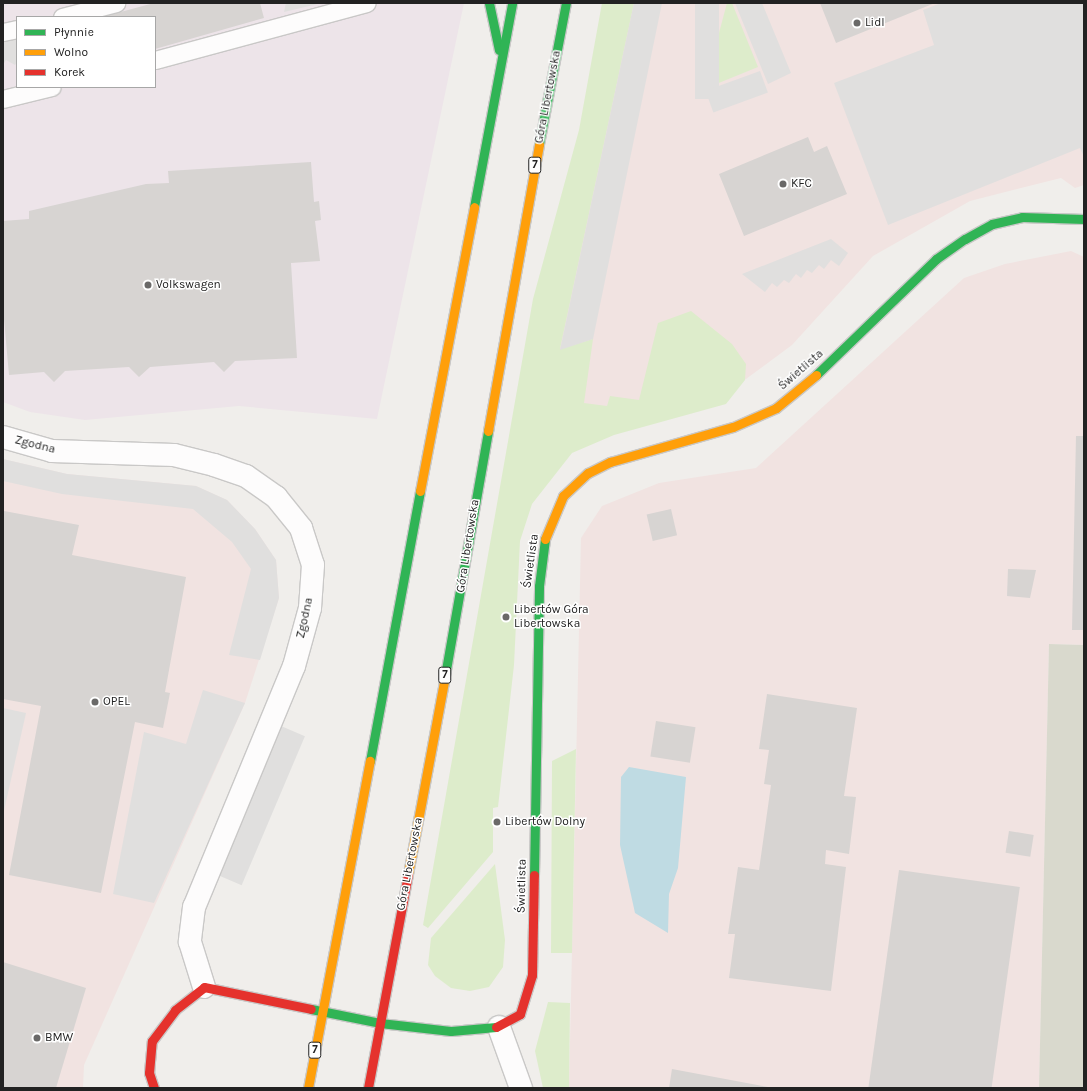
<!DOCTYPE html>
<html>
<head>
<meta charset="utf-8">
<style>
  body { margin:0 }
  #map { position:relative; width:1087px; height:1091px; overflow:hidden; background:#f0eeeb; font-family:Karla,sans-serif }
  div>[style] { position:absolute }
  .commercial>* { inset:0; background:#f1e3e1 }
  .industrial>* { inset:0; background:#ede4e9 }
  .construction>* { inset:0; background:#d9d9cd }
  .grass>* { inset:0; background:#ddeccb }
  .parking>* { inset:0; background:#e0dfde; transform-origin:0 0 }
  .water>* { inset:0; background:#bfdbe3 }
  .building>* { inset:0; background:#d7d4d2; transform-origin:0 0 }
  .roads { filter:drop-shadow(1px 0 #c9c8c7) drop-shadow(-1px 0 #c9c8c7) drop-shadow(0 1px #c9c8c7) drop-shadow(0 -1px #c9c8c7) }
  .lane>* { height:17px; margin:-8.5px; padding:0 8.5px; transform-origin:8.5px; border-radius:8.5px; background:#fdfcfc }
  .street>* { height:22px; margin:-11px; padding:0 11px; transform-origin:11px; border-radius:11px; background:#fdfcfc }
  .fast>* { height:9px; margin:-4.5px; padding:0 4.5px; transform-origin:4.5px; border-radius:4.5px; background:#30b455 }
  .slow>* { height:9px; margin:-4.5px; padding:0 4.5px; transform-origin:4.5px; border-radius:4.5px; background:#ff9f0a }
  .jam>* { height:9px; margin:-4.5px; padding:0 4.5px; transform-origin:4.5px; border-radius:4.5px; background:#e5322d }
  .dots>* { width:11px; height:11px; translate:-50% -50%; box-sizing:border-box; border:2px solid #fff; border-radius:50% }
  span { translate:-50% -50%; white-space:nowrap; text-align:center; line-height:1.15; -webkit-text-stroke:3px #fff; paint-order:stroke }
  .shield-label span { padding:1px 3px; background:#fff; border:1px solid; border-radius:3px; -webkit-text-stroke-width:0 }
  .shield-label { font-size:11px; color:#222; font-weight:700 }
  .poi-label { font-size:12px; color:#222 }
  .left { translate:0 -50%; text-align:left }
  .street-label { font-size:12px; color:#222 }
  .frame { position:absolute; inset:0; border:4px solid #222; pointer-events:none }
  .legend { position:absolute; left:16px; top:16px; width:140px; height:72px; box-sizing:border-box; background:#fff; border:1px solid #a7a7a7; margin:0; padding:5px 7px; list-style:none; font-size:12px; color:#222 }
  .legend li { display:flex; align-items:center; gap:8px; height:20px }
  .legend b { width:20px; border:1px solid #a7a7a7 }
</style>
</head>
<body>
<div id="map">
  <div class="commercial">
    <div style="clip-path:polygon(630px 3px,1084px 3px,1084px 185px,1075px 188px,1061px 178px,970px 201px,873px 256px,792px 345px,731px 390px,666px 418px,540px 412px)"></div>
    <div style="clip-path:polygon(1071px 251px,1084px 257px,1084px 645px,1049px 644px,1039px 1088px,569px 1088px,581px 538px,602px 506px,659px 483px,756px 468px,964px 278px,1005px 264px)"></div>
    <div style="clip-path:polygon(3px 459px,67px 474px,196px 486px,227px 500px,255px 529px,276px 560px,279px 598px,245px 703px,84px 1065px,83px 1088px,3px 1088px)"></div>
  </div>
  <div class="industrial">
    <div style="clip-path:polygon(evenodd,464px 3px,377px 419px,239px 406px,85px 420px,30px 412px,3px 402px,3px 4px,464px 3px,17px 17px,155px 17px,155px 87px,17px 87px,17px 17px)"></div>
  </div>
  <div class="construction">
    <div style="clip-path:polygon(1049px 644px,1084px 645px,1084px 1088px,1039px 1088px)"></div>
  </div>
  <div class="grass">
    <div style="clip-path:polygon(602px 3px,634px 3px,560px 349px,593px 339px,584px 403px,607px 406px,610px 396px,639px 400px,658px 323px,691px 311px,732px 344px,746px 364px,745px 380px,726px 404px,614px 435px,572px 453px,532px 504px,520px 541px,514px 665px,498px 807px,493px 808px,493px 852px,428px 928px,423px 925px,533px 299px,579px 130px)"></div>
    <div style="clip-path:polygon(727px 3px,732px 3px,758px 67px,704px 89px)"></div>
    <div style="clip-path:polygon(576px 749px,572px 953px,551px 953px,552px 761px)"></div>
    <div style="clip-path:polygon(495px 864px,505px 940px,503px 967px,489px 987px,470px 991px,451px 988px,435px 976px,428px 965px,431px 938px)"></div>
    <div style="clip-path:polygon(548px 1002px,570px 1003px,569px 1088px,543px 1088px,535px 1051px)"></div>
  </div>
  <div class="parking">
    <div style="clip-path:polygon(286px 3px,322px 3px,284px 12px)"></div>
    <div style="clip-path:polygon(634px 3px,662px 3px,593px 339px,560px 350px)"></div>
    <div style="left:695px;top:3px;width:24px;height:96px"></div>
    <div style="clip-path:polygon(735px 3px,762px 3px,791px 73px,768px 84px)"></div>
    <div style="clip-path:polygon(941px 3px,1084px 3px,1084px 157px,1080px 148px,888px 225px,834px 83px,934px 45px,923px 10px)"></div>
    <div style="clip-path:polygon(17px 38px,17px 62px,15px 65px,6px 60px,3px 65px,3px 42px)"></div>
    <div style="left:760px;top:71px;width:23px;height:58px;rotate:70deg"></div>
    <div style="clip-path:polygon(831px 239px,848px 253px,839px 266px,831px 260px,824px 269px,819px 265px,812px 273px,807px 270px,801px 278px,796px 274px,789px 283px,784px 280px,777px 287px,772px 283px,765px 292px,742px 274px)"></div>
    <div style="clip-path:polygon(3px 459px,67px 474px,196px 486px,227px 500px,255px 529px,276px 560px,279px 598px,260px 660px,229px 655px,251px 569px,232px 542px,193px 509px,62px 494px,3px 481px)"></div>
    <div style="clip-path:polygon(203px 690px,245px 703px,154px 903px,113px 894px,144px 732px,186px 744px)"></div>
    <div style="clip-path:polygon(3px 708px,26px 713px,3px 815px)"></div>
    <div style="left:281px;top:726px;width:26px;height:162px;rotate:23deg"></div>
  </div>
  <div class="water">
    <div style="clip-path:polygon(629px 767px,686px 777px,678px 868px,669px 894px,668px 933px,635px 913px,620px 845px,621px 777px)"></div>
  </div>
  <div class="building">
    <div style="clip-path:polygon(154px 3px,260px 3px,264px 18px,155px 49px,155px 17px,102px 17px)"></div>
    <div style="clip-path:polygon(820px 3px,935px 3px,836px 43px)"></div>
    <div style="clip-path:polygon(808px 137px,814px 152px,827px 146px,847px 194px,744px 236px,719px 174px)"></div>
    <div style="clip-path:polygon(311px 162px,314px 202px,319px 201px,321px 220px,315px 221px,320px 261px,291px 263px,297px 358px,235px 361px,224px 372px,214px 362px,150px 367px,139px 377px,129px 367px,65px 371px,54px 382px,44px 372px,9px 375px,3px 308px,3px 221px,29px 219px,29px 211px,146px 184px,169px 183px,168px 171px)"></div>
    <div style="clip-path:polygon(1076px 436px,1084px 436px,1084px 630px,1072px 630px)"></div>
    <div style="left:671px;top:509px;width:27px;height:25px;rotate:77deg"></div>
    <div style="clip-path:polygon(4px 511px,79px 525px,72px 555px,186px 577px,165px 692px,170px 693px,163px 728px,135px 722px,101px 893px,9px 875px,41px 706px,3px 699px)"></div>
    <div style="clip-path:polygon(1008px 569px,1036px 570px,1030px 598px,1007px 596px)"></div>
    <div style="clip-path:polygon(767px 694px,857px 708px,844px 796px,856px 797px,849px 854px,826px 850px,825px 864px,846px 867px,831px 991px,729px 978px,735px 934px,728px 934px,738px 867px,759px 870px,771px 785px,764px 784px,769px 750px,759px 749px)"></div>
    <div style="left:656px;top:721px;width:40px;height:36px;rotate:9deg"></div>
    <div style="left:1009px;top:831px;width:25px;height:22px;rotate:9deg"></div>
    <div style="left:899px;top:870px;width:122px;height:220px;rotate:8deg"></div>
    <div style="clip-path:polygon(3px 962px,86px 988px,56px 1088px,3px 1088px)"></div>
    <div style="clip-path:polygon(672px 1069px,768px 1087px,767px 1088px,669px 1088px)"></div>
  </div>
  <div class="roads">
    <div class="lane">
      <div style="left:62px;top:17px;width:56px;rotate:-14.5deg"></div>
      <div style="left:3px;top:32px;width:14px;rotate:-12deg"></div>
      <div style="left:155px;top:60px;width:219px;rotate:-15.1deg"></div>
      <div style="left:3px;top:99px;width:50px;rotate:-13.8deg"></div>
    </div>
    <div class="street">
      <div style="left:3px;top:437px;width:51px;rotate:15.9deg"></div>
      <div style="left:52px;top:451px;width:122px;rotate:1.9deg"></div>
      <div style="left:174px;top:455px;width:41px;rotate:14deg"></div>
      <div style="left:214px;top:465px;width:34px;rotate:19deg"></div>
      <div style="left:246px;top:476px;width:37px;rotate:35deg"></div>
      <div style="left:276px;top:497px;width:40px;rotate:51deg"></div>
      <div style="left:301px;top:528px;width:39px;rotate:72deg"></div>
      <div style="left:313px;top:565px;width:43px;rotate:94deg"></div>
      <div style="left:310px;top:608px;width:60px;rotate:105.4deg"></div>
      <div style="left:294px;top:666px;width:261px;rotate:112.5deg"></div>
      <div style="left:194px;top:907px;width:35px;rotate:97deg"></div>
      <div style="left:190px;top:942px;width:47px;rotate:72.7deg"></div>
      <div style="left:499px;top:1027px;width:65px;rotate:70.2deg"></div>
    </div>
    <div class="fast">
      <div style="left:489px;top:3px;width:48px;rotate:78deg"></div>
      <div style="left:539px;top:144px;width:144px;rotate:-79.2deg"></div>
      <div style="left:474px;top:207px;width:208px;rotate:-79.4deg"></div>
      <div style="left:816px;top:375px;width:167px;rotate:-44deg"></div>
      <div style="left:936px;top:259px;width:35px;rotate:-35deg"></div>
      <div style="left:965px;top:239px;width:31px;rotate:-29deg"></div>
      <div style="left:992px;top:224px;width:31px;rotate:-13deg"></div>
      <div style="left:1022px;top:217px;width:62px;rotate:1.8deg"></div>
      <div style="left:444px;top:681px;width:254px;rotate:-80deg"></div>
      <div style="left:370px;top:761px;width:275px;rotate:-79.5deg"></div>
      <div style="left:534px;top:875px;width:289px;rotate:-89deg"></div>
      <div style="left:539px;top:586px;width:47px;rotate:-82.7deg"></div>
      <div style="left:311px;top:1009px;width:70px;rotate:11.5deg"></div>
      <div style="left:380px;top:1023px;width:71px;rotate:6.4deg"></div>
      <div style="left:451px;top:1031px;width:45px;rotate:-5.1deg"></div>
    </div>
    <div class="slow">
      <div style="left:488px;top:431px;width:291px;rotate:-79.9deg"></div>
      <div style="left:420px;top:491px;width:289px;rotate:-79.2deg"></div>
      <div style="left:545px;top:539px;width:47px;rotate:-67.3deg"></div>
      <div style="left:563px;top:496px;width:34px;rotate:-43deg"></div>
      <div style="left:588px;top:473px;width:25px;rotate:-27deg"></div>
      <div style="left:610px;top:462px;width:128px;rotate:-15.9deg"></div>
      <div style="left:733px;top:427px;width:47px;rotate:-23.8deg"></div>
      <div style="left:776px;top:408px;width:52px;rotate:-39.5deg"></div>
      <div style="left:408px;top:874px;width:196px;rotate:-79.4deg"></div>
      <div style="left:308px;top:1088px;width:333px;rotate:-79.3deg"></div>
    </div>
    <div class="jam">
      <div style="left:496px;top:1027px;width:27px;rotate:-28deg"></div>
      <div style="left:520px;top:1014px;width:41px;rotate:-72.9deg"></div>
      <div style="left:532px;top:975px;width:100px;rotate:-88.9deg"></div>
      <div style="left:154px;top:1088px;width:16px;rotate:-108deg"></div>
      <div style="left:149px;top:1073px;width:32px;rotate:-85deg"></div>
      <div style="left:152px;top:1041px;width:39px;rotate:-53deg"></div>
      <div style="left:175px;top:1010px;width:37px;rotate:-38deg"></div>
      <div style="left:204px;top:987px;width:109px;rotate:11.6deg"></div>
      <div style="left:368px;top:1088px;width:218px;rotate:-79.4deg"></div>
    </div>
  </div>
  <div class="dots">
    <div style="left:857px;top:23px;background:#6a6968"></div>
    <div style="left:783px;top:184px;background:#6a6968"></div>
    <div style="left:148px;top:285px;background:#6a6968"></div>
    <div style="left:506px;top:617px;background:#6a6968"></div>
    <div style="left:95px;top:702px;background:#6a6968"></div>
    <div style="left:497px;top:822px;background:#6a6968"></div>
    <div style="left:37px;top:1038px;background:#6a6968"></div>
  </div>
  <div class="shield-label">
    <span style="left:535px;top:165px">7</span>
    <span style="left:445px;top:675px">7</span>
    <span style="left:315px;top:1050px">7</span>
  </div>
  <div class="poi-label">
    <span class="left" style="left:865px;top:23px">Lidl</span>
    <span class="left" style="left:791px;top:184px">KFC</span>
    <span class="left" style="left:156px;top:285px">Volkswagen</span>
    <span class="left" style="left:514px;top:617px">Libertów Góra<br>Libertowska</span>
    <span class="left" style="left:103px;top:702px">OPEL</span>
    <span class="left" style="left:505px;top:822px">Libertów Dolny</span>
    <span class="left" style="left:45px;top:1038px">BMW</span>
  </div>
  <div class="street-label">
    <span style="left:548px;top:97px;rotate:-79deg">Góra Libertowska</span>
    <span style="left:801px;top:370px;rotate:-41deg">Świetlista</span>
    <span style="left:35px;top:445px;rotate:14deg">Zgodna</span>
    <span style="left:468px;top:546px;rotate:-81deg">Góra Libertowska</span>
    <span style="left:531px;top:561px;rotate:-82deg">Świetlista</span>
    <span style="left:305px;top:618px;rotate:-78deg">Zgodna</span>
    <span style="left:410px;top:864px;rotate:-79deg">Góra Libertowska</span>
    <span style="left:522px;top:886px;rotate:-89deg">Świetlista</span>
  </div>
  <div class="frame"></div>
  <ul class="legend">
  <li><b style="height:5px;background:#30b455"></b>Płynnie</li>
  <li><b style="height:5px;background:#ff9f0a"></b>Wolno</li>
  <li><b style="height:5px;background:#e5322d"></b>Korek</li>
  </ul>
</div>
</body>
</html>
